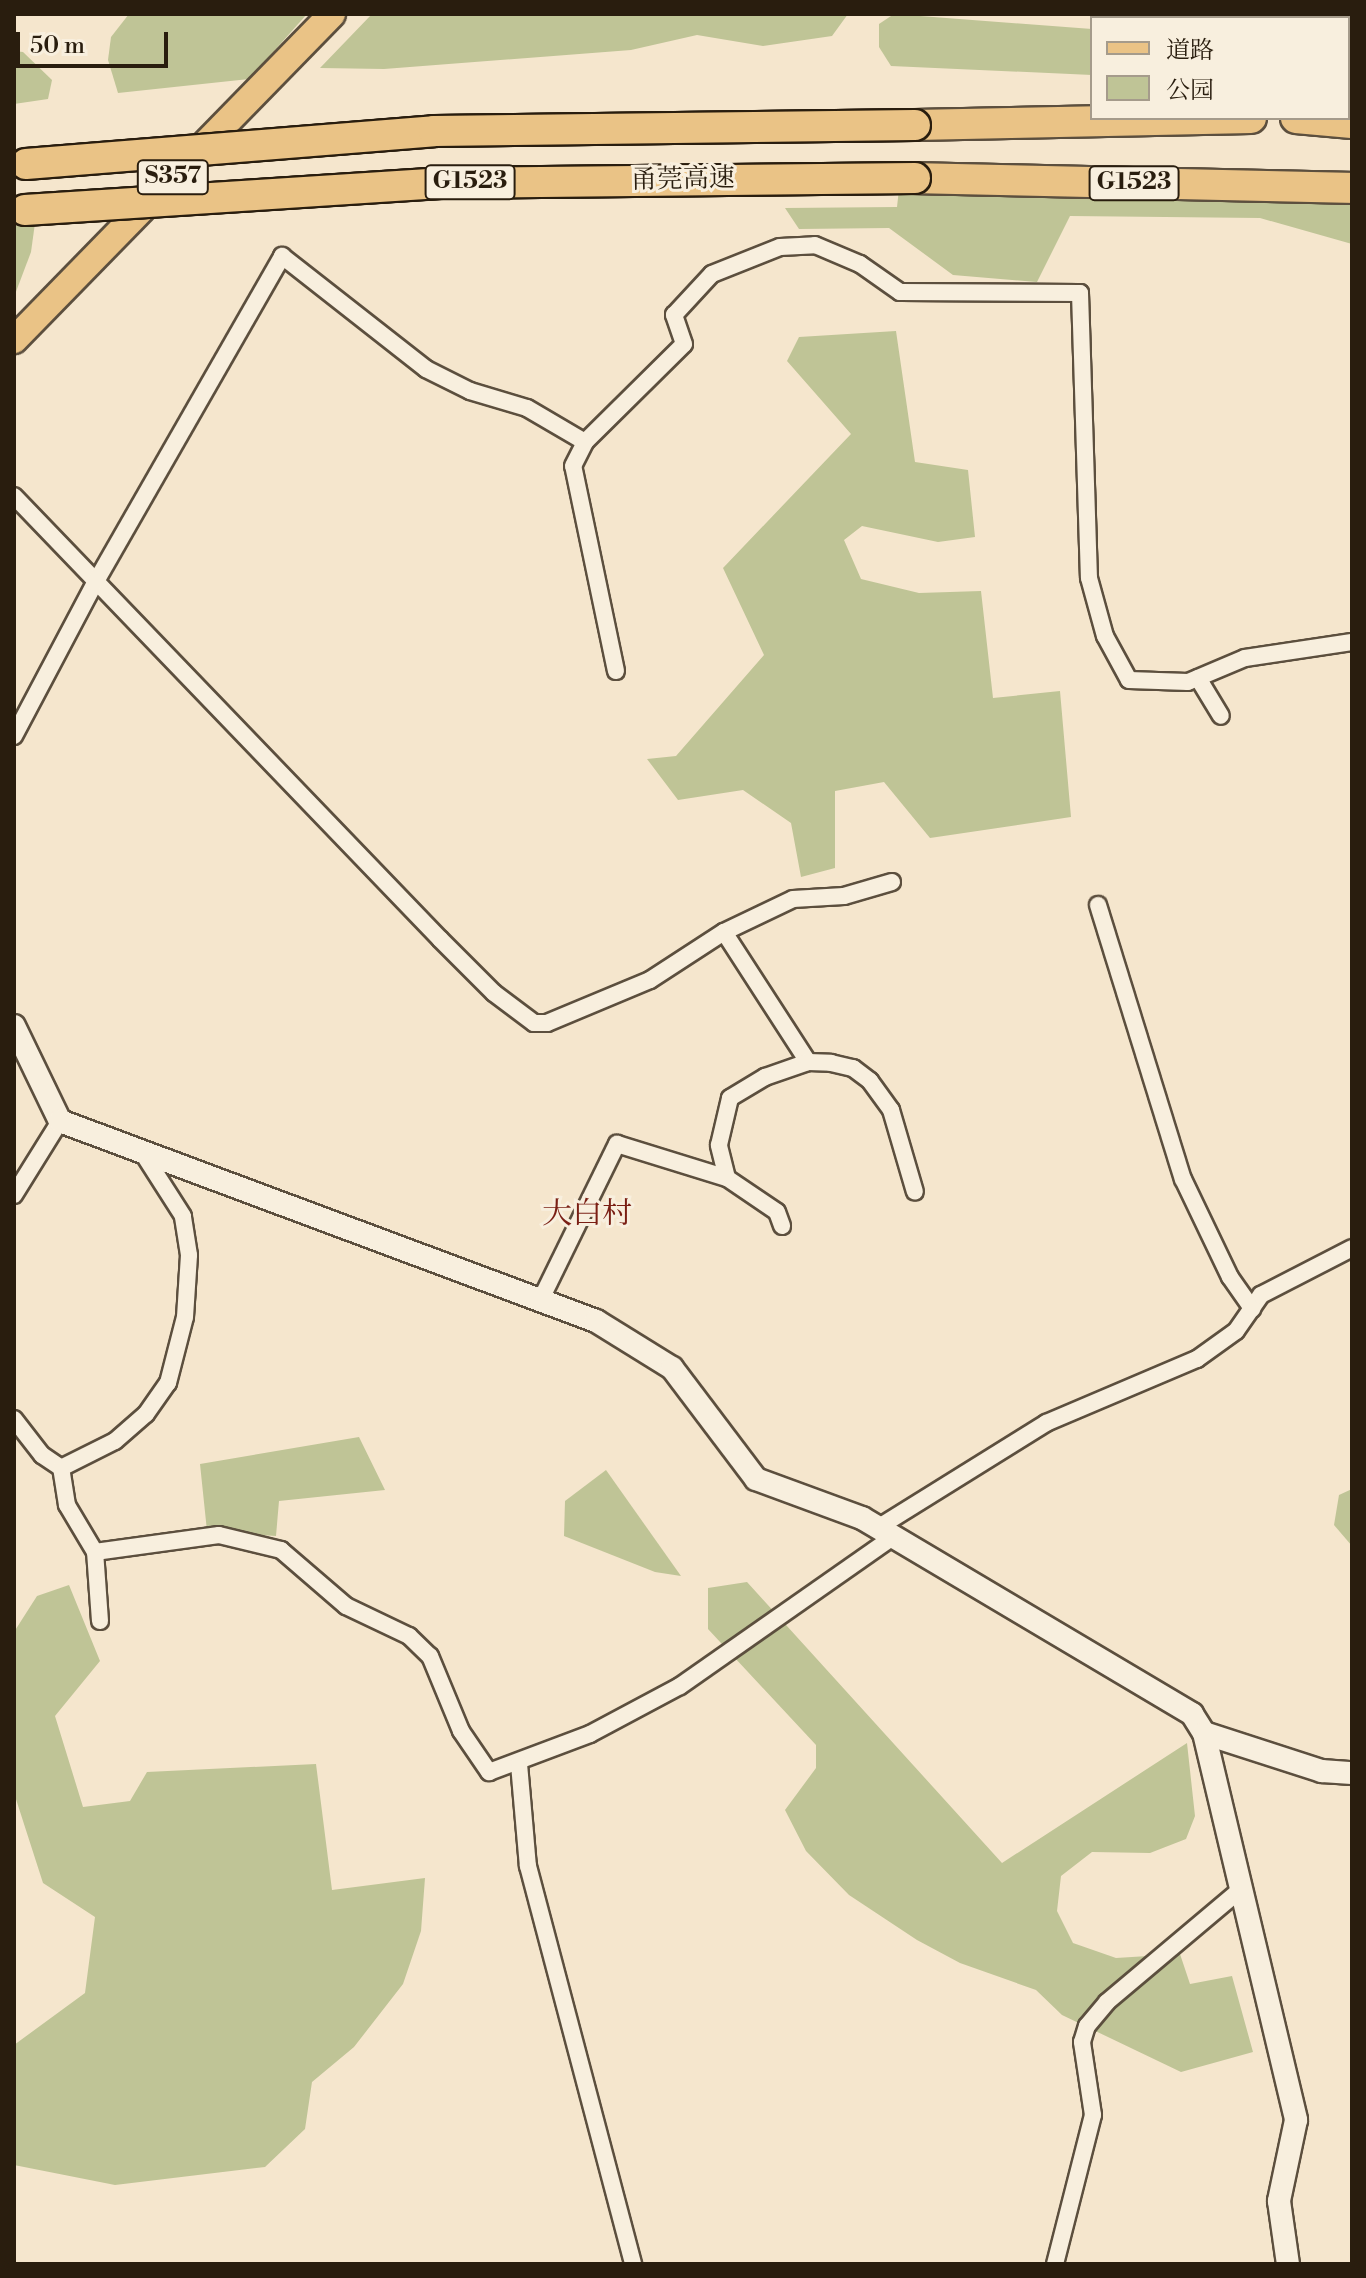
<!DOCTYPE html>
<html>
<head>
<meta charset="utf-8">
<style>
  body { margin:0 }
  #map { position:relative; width:1366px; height:2278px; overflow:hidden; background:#f5e6cd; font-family:"Libre Bodoni","Noto Serif SC",serif }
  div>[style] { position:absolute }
  .green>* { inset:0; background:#bfc496 }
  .roads { filter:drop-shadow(2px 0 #5c4f3e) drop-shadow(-2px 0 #5c4f3e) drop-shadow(0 2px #5c4f3e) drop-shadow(0 -2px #5c4f3e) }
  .street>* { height:16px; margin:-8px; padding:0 8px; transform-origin:8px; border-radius:8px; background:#f8efde }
  .secondary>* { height:22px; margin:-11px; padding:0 11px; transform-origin:11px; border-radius:11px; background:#f8efde }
  .primary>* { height:26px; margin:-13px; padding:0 13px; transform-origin:13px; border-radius:13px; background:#eac386 }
  .highway>* { height:30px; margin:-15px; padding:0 15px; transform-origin:15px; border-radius:15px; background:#eac386 }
  .bridges { filter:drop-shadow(2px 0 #291d0e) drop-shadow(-2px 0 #291d0e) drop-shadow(0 2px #291d0e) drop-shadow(0 -2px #291d0e) }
  .highway-bridge>* { height:30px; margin:-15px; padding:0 15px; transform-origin:15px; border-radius:15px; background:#eac386 }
  span { translate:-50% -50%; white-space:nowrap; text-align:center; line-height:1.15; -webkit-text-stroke:6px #f8efde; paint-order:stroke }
  .shield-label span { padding:2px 6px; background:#f8efde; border:2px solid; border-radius:6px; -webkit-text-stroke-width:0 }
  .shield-label { font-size:24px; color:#291d0e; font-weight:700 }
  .street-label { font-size:26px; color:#291d0e }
  .quarter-label { font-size:30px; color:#7a1f14 }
  .frame { position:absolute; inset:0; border:16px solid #291d0e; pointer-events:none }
  .legend { position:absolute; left:1090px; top:16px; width:260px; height:104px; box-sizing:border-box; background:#f8efde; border:2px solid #a59b8b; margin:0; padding:10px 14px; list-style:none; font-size:24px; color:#291d0e }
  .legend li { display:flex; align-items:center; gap:16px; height:40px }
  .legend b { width:40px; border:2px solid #a59b8b }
  .scale { position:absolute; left:16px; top:32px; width:152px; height:36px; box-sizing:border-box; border:4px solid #291d0e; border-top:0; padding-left:10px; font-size:24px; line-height:28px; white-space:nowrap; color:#291d0e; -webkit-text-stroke:6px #f8efde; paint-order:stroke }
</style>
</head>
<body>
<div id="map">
  <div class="green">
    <div style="clip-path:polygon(129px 14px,307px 14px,249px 79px,118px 93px,108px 60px,111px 37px)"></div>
    <div style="clip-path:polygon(372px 14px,848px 14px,832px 36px,763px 46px,697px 35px,631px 50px,384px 69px,320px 68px)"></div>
    <div style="clip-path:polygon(894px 14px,1092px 29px,1092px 75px,891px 66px,879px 47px,879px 24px)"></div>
    <div style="clip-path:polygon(14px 51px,23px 52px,52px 80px,48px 99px,14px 104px)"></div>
    <div style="clip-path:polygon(899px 189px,1352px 203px,1352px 244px,1260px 218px,1070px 216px,1037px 282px,953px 275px,889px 228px,799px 229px,785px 208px,897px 207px)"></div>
    <div style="clip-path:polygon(35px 223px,31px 252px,14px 297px,14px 226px)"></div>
    <div style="clip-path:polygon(896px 331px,915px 462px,968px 470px,975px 537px,938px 542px,862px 526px,844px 540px,861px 579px,919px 593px,981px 591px,993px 698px,1060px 691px,1071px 817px,930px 838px,884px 782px,835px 791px,835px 868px,801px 877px,791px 823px,743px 790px,678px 800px,647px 759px,676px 756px,764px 655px,723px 568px,851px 434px,787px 361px,799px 337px)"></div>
    <div style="clip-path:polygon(359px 1437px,385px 1490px,279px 1501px,276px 1536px,207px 1531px,200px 1464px)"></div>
    <div style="clip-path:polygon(606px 1470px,681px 1576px,655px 1572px,564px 1536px,565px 1501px)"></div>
    <div style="clip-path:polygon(1352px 1489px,1352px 1546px,1334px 1525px,1339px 1495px)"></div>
    <div style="clip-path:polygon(747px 1582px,1002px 1863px,1187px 1743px,1195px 1816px,1186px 1839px,1150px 1853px,1092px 1852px,1061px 1876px,1057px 1911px,1073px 1943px,1116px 1958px,1180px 1954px,1190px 1984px,1232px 1976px,1253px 2052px,1181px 2072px,1062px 2015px,1036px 1990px,960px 1963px,917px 1940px,849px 1895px,806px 1851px,785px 1810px,816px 1768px,816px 1745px,708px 1629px,708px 1588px)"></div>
    <div style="clip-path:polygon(69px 1585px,100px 1661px,55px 1716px,83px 1807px,130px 1801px,147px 1772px,316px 1764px,332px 1890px,425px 1878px,421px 1931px,403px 1984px,354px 2047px,312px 2082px,305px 2129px,265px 2167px,115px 2185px,14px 2165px,14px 2045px,85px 1993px,95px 1917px,43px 1883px,14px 1793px,14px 1632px,37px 1596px)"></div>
  </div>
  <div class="roads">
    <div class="street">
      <div style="left:14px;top:496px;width:615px;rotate:46.12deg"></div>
      <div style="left:440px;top:939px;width:76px;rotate:45deg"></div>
      <div style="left:494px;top:993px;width:50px;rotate:36.9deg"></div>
      <div style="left:534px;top:1023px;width:13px"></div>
      <div style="left:547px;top:1023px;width:112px;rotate:-22.7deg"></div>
      <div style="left:650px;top:980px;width:88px;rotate:-33deg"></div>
      <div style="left:724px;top:932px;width:76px;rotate:-25.6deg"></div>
      <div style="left:793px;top:899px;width:51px;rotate:-3.4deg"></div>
      <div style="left:844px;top:896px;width:50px;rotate:-16.3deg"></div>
      <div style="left:616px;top:671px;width:209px;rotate:-101.8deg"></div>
      <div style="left:573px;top:466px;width:27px;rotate:-63deg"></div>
      <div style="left:585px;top:442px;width:139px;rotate:-44.7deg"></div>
      <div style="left:684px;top:344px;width:31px;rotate:-109deg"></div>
      <div style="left:674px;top:315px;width:56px;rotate:-47.2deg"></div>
      <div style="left:712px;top:274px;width:73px;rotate:-21.7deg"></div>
      <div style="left:780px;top:247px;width:35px;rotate:-3deg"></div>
      <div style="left:815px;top:245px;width:49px;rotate:22.9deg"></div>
      <div style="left:860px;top:264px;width:49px;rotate:35deg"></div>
      <div style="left:900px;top:292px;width:180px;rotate:0.3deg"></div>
      <div style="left:1080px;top:293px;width:285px;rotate:88.2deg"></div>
      <div style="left:1089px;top:578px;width:60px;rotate:74.6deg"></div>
      <div style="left:1105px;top:636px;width:50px;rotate:61.4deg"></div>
      <div style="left:1129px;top:680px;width:59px;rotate:1.9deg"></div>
      <div style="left:1188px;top:682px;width:62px;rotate:-22.8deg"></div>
      <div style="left:1245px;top:658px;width:108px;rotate:-8.5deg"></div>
      <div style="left:1198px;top:678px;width:44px;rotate:58.8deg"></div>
      <div style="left:14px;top:736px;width:173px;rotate:-62.1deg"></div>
      <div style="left:95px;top:583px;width:377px;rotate:-60.2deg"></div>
      <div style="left:282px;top:256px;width:183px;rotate:38.1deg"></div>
      <div style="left:426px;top:369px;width:49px;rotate:26.6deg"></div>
      <div style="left:470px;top:391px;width:59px;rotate:16.6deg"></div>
      <div style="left:527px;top:408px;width:67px;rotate:30.4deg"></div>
      <div style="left:1098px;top:905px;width:287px;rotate:72.8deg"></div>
      <div style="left:1183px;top:1179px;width:109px;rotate:64.4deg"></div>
      <div style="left:1230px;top:1277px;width:39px;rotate:55deg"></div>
      <div style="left:724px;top:932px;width:155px;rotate:57.1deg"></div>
      <div style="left:727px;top:1178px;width:34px;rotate:-104deg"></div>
      <div style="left:719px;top:1145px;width:48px;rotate:-76.8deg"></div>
      <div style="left:730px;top:1098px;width:41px;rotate:-31deg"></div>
      <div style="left:765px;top:1077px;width:46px;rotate:-19.2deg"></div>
      <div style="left:808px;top:1062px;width:23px;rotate:2deg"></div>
      <div style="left:831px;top:1063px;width:23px;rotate:13deg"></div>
      <div style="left:853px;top:1068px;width:21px;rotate:37deg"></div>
      <div style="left:870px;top:1081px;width:36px;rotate:54deg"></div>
      <div style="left:891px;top:1110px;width:85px;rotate:73.7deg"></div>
      <div style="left:14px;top:1195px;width:87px;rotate:-58.1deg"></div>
      <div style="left:541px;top:1299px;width:173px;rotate:-63.9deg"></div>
      <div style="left:617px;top:1144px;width:115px;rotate:17.2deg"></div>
      <div style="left:727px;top:1178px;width:60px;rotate:34.2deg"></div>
      <div style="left:777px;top:1212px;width:15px;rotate:70deg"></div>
      <div style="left:14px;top:1419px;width:46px;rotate:52.1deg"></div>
      <div style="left:42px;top:1455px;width:23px;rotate:34deg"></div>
      <div style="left:879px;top:1527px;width:197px;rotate:-31.9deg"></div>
      <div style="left:1046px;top:1423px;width:164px;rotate:-23deg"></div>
      <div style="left:1197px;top:1359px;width:48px;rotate:-35.7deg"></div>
      <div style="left:1236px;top:1331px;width:44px;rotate:-55.2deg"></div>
      <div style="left:1261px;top:1295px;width:102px;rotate:-27.3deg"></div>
      <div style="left:95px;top:1552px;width:125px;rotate:-7.8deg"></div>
      <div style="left:219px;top:1535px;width:64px;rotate:13.6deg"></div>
      <div style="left:281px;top:1550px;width:86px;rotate:40.7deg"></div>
      <div style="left:346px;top:1606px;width:70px;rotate:25.5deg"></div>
      <div style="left:409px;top:1636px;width:29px;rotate:44deg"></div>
      <div style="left:430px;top:1656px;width:81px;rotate:67.5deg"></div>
      <div style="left:461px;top:1731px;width:50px;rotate:55.7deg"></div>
      <div style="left:489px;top:1772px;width:108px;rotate:-20.6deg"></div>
      <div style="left:590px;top:1734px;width:102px;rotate:-28.1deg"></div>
      <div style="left:680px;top:1686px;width:261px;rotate:-35deg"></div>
      <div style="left:100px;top:1621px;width:69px;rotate:-94.1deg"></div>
      <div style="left:95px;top:1552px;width:55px;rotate:-120.8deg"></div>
      <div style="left:67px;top:1505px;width:37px;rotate:-99deg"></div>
      <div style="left:61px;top:1468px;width:60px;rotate:-26.6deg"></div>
      <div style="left:115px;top:1441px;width:41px;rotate:-41.1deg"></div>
      <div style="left:146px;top:1414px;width:38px;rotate:-55deg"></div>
      <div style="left:168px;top:1383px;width:68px;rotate:-75.6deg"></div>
      <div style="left:185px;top:1317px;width:62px;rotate:-86.3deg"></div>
      <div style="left:189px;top:1255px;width:39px;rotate:-99deg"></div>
      <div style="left:183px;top:1216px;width:76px;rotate:-122.6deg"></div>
      <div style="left:519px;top:1764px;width:102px;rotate:85deg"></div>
      <div style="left:528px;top:1866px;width:412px;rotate:75.2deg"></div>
      <div style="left:1055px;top:2264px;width:154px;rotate:-75.7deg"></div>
      <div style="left:1093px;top:2115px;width:74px;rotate:-98.6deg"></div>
      <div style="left:1082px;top:2042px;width:17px;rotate:-73deg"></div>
      <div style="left:1087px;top:2026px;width:31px;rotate:-50deg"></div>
      <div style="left:1107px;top:2002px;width:175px;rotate:-40.1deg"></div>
    </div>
    <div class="secondary">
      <div style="left:14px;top:1026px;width:106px;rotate:64.2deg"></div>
      <div style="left:60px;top:1121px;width:572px;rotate:20.46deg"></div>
      <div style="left:596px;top:1321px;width:89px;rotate:31.7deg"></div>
      <div style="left:672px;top:1368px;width:139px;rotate:52.9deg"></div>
      <div style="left:756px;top:1479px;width:113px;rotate:20.2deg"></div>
      <div style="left:862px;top:1518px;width:384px;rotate:30.7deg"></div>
      <div style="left:1192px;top:1714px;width:22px;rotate:58deg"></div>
      <div style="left:1204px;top:1733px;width:398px;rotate:76.6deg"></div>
      <div style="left:1296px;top:2120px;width:83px;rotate:101.9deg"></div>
      <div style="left:1279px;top:2201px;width:64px;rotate:81.9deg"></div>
      <div style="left:1204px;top:1733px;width:124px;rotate:17.9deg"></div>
      <div style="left:1322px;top:1771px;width:30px;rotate:4deg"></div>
    </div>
    <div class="primary">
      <div style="left:14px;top:340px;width:455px;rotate:-45.7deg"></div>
    </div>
    <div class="highway">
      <div style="left:1296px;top:118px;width:56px;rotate:5.1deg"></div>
      <div style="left:915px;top:125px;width:336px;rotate:-1.2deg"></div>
      <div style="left:915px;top:178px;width:437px;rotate:1.3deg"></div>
    </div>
  </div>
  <div class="bridges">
    <div class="highway-bridge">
      <div style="left:26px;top:164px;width:409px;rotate:-4.6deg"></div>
      <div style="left:434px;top:131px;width:481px;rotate:-0.7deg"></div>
      <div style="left:25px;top:210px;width:424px;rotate:-3.7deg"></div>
      <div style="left:448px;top:183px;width:467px;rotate:-0.6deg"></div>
    </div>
  </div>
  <div class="shield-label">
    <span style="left:173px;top:177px">S357</span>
    <span style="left:470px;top:182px">G1523</span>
    <span style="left:1134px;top:183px">G1523</span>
  </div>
  <div class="street-label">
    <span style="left:683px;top:180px;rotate:-1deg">甬莞高速</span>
  </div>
  <div class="quarter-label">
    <span style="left:587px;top:1214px">大白村</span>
  </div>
  <div class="frame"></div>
  <ul class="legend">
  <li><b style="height:10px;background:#eac386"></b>道路</li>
  <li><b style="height:22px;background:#bfc496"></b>公园</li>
  </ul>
  <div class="scale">50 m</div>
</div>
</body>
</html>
